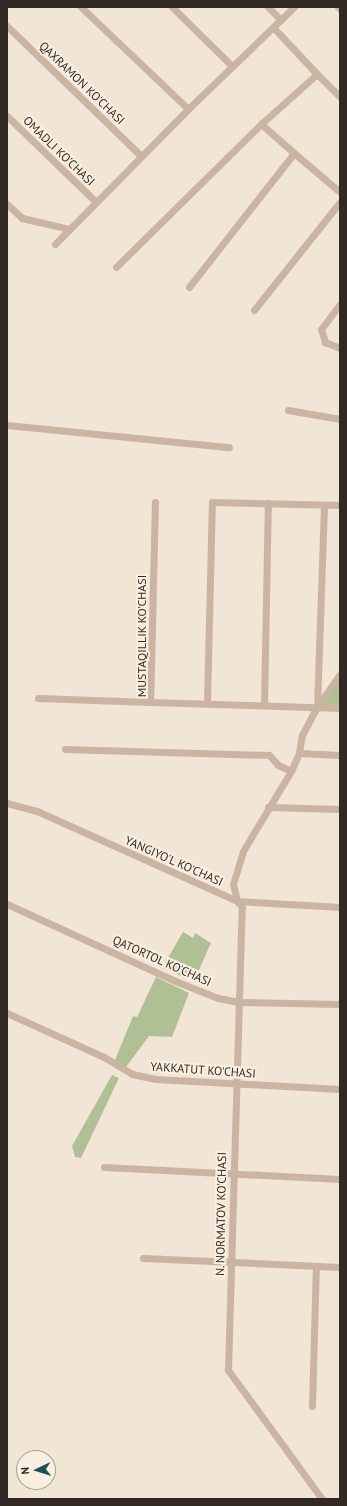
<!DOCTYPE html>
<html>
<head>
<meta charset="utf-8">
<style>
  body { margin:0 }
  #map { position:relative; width:347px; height:1506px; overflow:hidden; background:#f1e5d5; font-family:"PT Sans",sans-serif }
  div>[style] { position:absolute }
  .green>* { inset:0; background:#b0c095 }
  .street>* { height:7px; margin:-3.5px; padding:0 3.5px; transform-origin:3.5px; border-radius:3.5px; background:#c9b5a1 }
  span { translate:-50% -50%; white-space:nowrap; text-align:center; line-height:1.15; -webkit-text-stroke:4px #f9efe1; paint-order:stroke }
  .street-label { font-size:12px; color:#332924 }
  .frame { position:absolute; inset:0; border:8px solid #332924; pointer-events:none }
  .north { position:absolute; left:16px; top:1450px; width:40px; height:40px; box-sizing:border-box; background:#f9efe1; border:1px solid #aaa095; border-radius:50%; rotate:266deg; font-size:11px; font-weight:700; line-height:16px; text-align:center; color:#332924 }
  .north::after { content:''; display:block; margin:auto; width:14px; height:18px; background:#194f55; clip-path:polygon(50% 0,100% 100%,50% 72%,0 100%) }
</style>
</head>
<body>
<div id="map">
  <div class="green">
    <div style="clip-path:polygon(340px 679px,340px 705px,322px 706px)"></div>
    <div style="clip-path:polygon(183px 932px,193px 938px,195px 933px,211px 943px,194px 981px,162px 968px)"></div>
    <div style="clip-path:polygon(156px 977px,189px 993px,172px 1037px,149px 1036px,126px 1067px,115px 1060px,133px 1016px,137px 1017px)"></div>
    <div style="clip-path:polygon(112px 1075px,119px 1078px,81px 1158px,75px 1157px,72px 1146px)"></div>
  </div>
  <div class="street">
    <div style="left:81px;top:7px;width:148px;rotate:43.6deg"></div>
    <div style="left:172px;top:7px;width:84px;rotate:44.5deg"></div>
    <div style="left:268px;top:7px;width:18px;rotate:45deg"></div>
    <div style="left:338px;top:7px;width:3px;rotate:45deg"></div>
    <div style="left:7px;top:26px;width:187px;rotate:44.1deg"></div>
    <div style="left:317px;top:74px;width:33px;rotate:45deg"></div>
    <div style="left:7px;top:116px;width:124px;rotate:44deg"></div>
    <div style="left:294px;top:153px;width:60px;rotate:40.3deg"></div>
    <div style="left:7px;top:204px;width:21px;rotate:43deg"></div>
    <div style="left:22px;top:218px;width:48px;rotate:13.2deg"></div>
    <div style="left:55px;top:244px;width:190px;rotate:-45.4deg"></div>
    <div style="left:188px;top:109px;width:147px;rotate:-43.9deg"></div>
    <div style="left:116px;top:267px;width:204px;rotate:-44.6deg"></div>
    <div style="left:261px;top:124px;width:75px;rotate:-41.8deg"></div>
    <div style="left:317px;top:74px;width:64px;rotate:-133.1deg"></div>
    <div style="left:189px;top:287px;width:170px;rotate:-51.9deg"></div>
    <div style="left:294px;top:153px;width:44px;rotate:-138.7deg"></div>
    <div style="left:340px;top:304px;width:31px;rotate:127deg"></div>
    <div style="left:321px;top:329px;width:14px;rotate:73deg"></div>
    <div style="left:325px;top:342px;width:16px;rotate:22deg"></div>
    <div style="left:254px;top:310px;width:138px;rotate:-51.5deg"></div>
    <div style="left:288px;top:410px;width:53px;rotate:9.8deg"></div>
    <div style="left:7px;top:425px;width:223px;rotate:5.7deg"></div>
    <div style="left:155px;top:502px;width:200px;rotate:91.4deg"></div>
    <div style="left:150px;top:702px;width:190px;rotate:1.8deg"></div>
    <div style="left:38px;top:698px;width:112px;rotate:2deg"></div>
    <div style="left:207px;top:703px;width:201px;rotate:-88.6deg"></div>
    <div style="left:212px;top:502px;width:128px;rotate:1.3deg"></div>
    <div style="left:264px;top:705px;width:202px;rotate:-88.9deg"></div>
    <div style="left:317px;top:707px;width:202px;rotate:-88deg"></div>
    <div style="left:65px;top:749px;width:204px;rotate:1.7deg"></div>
    <div style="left:269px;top:755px;width:13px;rotate:48deg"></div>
    <div style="left:278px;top:765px;width:14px;rotate:25deg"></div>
    <div style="left:299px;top:753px;width:41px;rotate:2.8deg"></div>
    <div style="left:7px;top:803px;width:31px;rotate:15deg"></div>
    <div style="left:37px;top:811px;width:219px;rotate:24.2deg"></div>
    <div style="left:237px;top:901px;width:103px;rotate:3.3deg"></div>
    <div style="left:268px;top:807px;width:72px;rotate:1.6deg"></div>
    <div style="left:7px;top:904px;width:185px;rotate:24.6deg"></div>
    <div style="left:175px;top:981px;width:46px;rotate:21.6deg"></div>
    <div style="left:218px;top:998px;width:21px;rotate:11deg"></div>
    <div style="left:239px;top:1002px;width:101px;rotate:1.1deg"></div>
    <div style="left:7px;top:1013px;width:107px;rotate:24.4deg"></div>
    <div style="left:104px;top:1057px;width:33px;rotate:31deg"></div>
    <div style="left:132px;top:1074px;width:24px;rotate:12deg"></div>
    <div style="left:155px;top:1079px;width:185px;rotate:3.1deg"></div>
    <div style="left:104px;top:1167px;width:236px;rotate:2.9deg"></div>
    <div style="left:143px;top:1258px;width:197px;rotate:2.6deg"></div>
    <div style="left:312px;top:1406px;width:140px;rotate:-88.4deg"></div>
    <div style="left:322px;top:1499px;width:160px;rotate:-126.1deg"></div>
    <div style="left:228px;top:1370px;width:463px;rotate:-88.3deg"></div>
    <div style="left:242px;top:907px;width:8px;rotate:-130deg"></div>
    <div style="left:237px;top:901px;width:17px;rotate:-103deg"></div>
    <div style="left:233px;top:884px;width:34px;rotate:-73deg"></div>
    <div style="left:243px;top:851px;width:93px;rotate:-59deg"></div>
    <div style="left:291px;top:771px;width:20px;rotate:-66deg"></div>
    <div style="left:299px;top:753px;width:18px;rotate:-81deg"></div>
    <div style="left:302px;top:735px;width:32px;rotate:-62deg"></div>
    <div style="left:317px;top:707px;width:40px;rotate:-55.1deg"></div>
  </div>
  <div class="street-label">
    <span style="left:82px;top:83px;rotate:44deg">QAXRAMON KO'CHASI</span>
    <span style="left:59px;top:151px;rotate:44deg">OMADLI KO'CHASI</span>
    <span style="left:142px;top:636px;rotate:-90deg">MUSTAQILLIK KO'CHASI</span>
    <span style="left:174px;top:861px;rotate:24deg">YANGIYO'L KO'CHASI</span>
    <span style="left:162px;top:961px;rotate:24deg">QATORTOL KO'CHASI</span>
    <span style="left:203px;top:1070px;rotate:4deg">YAKKATUT KO'CHASI</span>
    <span style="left:221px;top:1214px;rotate:-89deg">N. NORMATOV KO'CHASI</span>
  </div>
  <div class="frame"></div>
  <div class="north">N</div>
</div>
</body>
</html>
